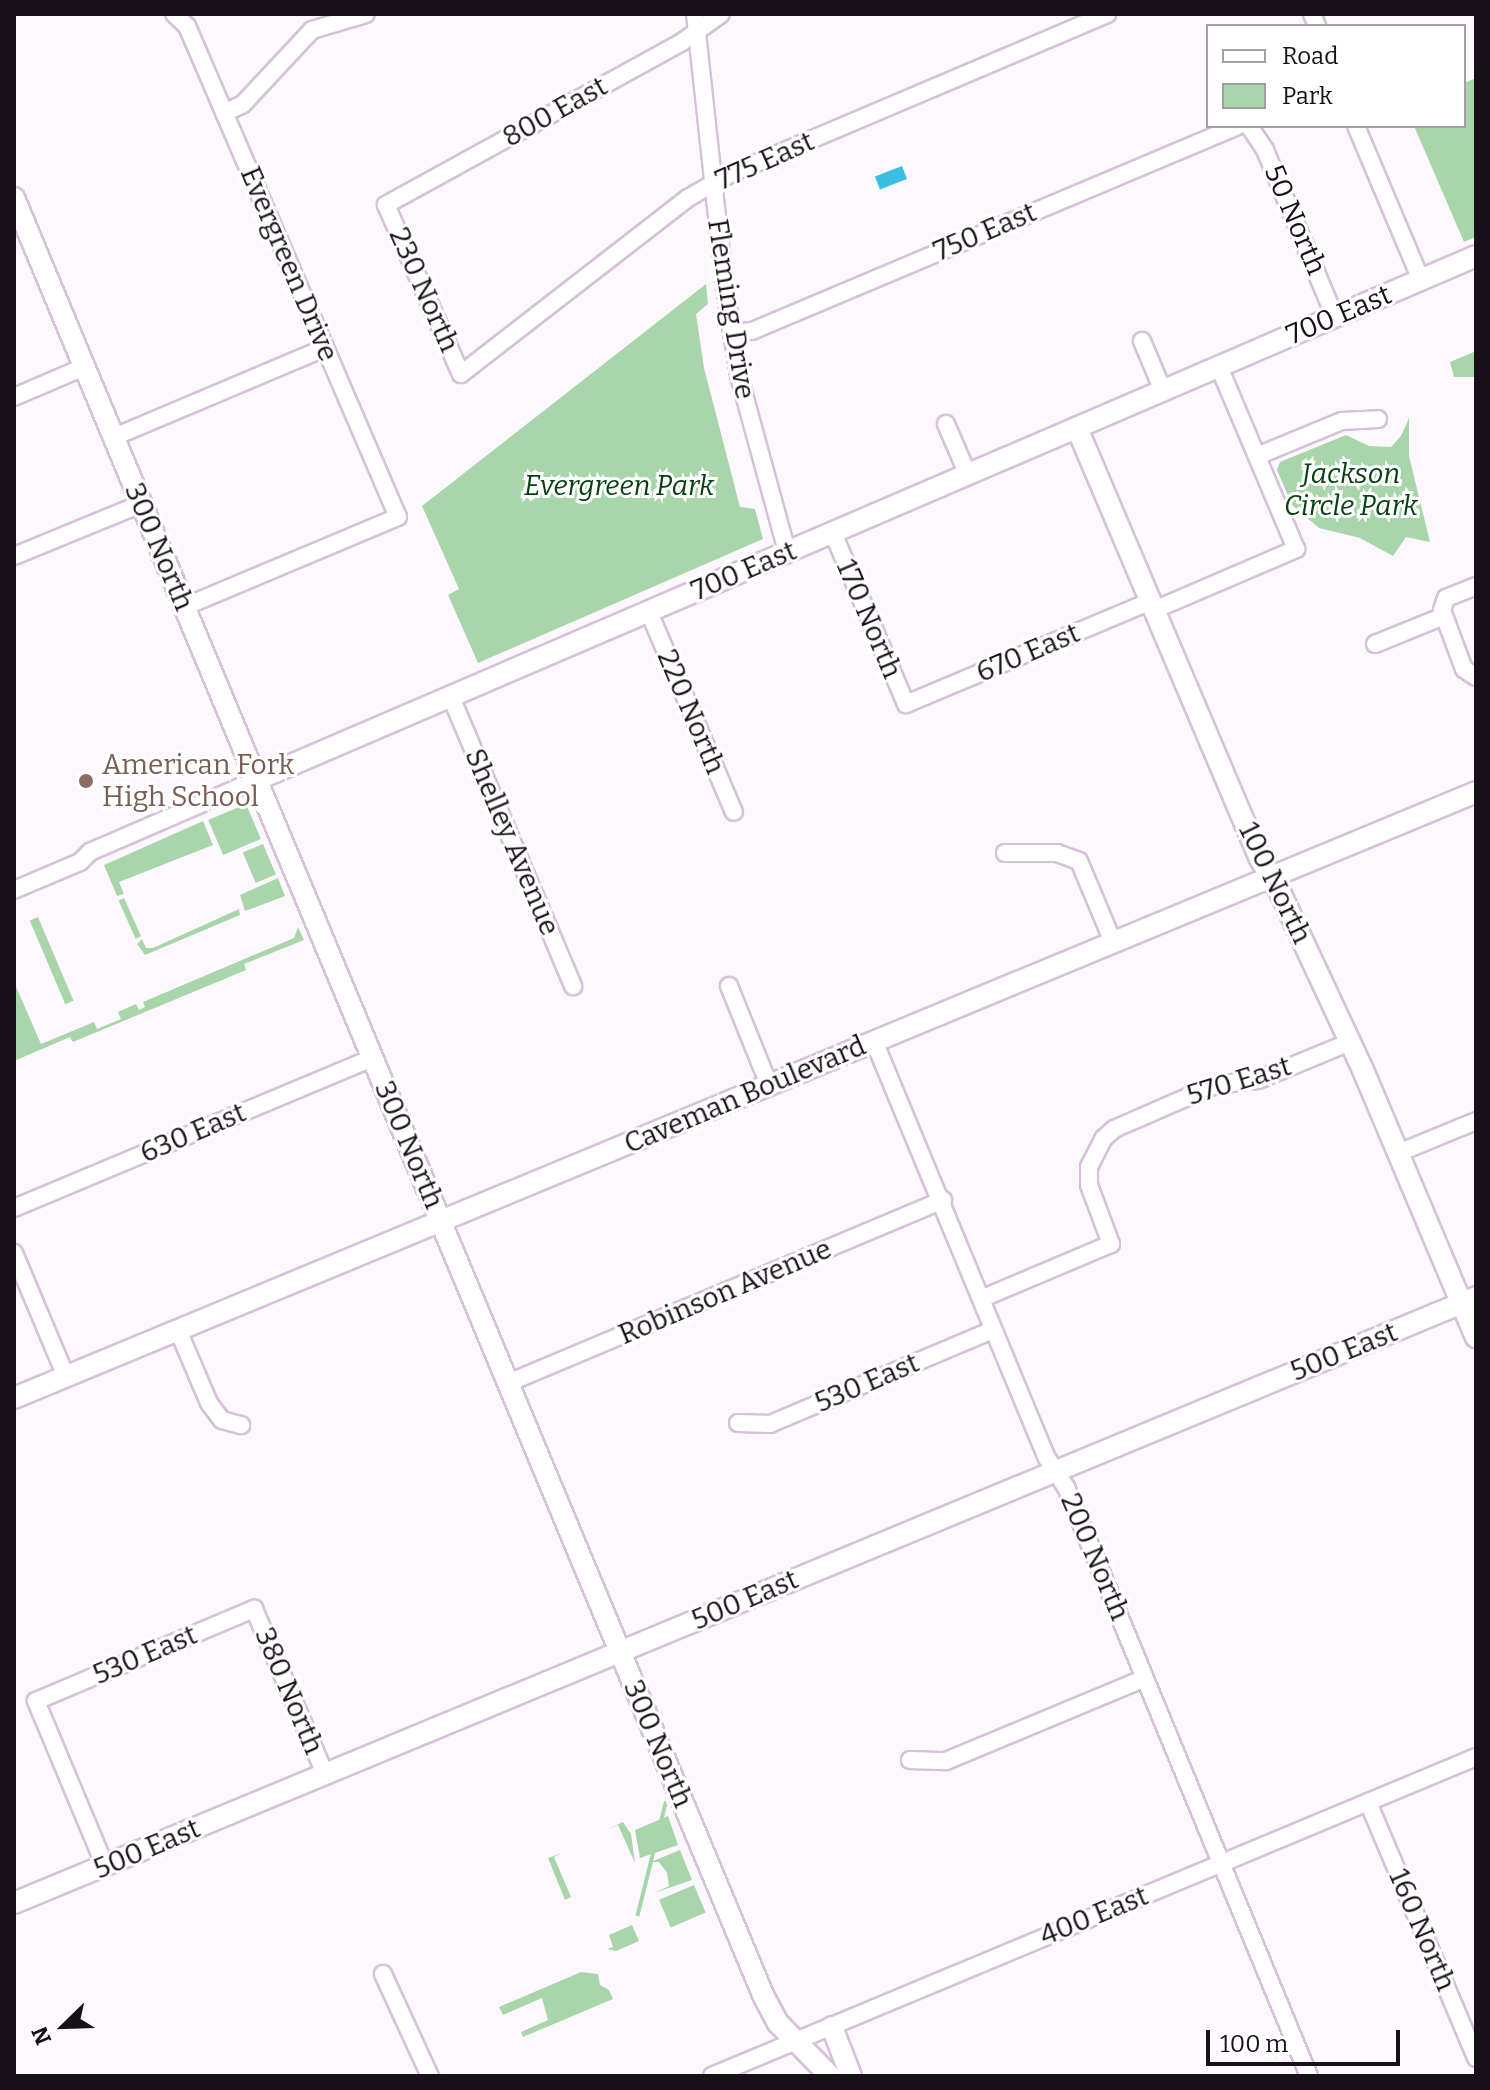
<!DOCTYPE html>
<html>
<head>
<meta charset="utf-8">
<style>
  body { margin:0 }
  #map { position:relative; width:1490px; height:2090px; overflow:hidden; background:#fdf8fe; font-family:Bitter,serif }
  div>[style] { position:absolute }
  .green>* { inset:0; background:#a8d6aa; transform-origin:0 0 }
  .water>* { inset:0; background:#3bbee6; transform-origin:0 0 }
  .roads { filter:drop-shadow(2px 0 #d6c0da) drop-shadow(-2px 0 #d6c0da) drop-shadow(0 2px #d6c0da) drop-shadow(0 -2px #d6c0da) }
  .minor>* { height:16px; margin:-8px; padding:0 8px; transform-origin:8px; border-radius:8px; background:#fff }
  .tertiary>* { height:20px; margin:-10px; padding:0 10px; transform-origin:10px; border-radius:10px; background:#fff }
  .dots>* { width:22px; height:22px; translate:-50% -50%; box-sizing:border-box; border:4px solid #fff; border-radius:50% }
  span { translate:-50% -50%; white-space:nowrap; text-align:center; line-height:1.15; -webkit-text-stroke:6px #fff; paint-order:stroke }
  .street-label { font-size:28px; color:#181019 }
  .park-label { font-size:28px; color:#084013; font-style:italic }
  .education-label { font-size:28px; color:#785e54 }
  .left { translate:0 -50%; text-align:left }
  .frame { position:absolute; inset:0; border:16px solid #181019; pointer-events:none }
  .legend { position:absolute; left:1206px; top:24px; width:260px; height:104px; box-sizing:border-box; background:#fff; border:2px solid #a39fa3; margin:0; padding:10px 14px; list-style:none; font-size:24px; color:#181019 }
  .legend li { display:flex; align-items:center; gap:16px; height:40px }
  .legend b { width:40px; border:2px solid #a39fa3 }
  .north { position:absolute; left:24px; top:1986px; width:80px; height:80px; -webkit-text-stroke:6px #fff; paint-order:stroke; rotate:247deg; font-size:22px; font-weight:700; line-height:32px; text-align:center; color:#181019 }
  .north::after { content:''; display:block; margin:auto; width:28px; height:36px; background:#181019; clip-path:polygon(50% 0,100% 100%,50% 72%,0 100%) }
  .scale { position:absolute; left:1206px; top:2030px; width:194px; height:36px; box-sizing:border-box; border:4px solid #181019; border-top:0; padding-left:10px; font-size:24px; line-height:28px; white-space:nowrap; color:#181019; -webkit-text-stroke:6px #fff; paint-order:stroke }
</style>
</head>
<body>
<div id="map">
  <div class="green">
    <div style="clip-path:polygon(1474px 79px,1476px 237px,1464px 242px,1414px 126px,1464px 126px,1464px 83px)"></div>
    <div style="clip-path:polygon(706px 284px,708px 304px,696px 314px,704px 368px,740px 507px,755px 509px,763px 539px,478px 663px,448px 595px,459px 589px,422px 506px)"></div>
    <div style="clip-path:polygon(1476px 351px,1476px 377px,1454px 377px,1450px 362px)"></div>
    <div style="clip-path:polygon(1409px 418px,1409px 456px,1430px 542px,1406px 537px,1393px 556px,1360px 538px,1319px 528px,1292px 505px,1277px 470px,1280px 462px,1346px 435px,1369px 446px,1391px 447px,1401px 436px)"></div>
    <div style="left:246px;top:804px;width:38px;height:41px;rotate:67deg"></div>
    <div style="clip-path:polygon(203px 821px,213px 845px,119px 882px,124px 894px,117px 896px,104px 865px)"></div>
    <div style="left:263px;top:844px;width:33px;height:22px;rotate:67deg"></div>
    <div style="clip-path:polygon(278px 878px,285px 896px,245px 911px,240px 895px)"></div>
    <div style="left:124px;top:898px;width:42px;height:6px;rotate:66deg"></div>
    <div style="clip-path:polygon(239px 909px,240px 915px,145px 955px,137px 944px,142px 939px,146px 948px,153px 948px)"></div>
    <div style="left:38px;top:917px;width:91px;height:9px;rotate:67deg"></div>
    <div style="clip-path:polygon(298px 927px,304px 940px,244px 964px,246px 970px,73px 1042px,70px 1037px,14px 1061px,14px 982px,41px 1044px,94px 1022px,97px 1029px,121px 1019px,118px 1012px,136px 1004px,139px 1010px,145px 1007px,143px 1002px,294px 938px)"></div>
    <div style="left:664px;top:1801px;width:4px;height:118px;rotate:14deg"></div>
    <div style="clip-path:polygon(668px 1816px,678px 1845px,640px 1858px,635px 1830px)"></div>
    <div style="clip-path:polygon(623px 1822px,631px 1834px,635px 1863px,618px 1825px,608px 1829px)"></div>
    <div style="clip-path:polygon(680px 1850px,692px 1880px,654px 1893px,669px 1886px,667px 1873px,659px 1862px,651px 1862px)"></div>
    <div style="clip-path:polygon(562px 1853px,554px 1857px,571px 1897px,565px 1900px,548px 1858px)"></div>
    <div style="left:694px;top:1885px;width:30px;height:38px;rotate:67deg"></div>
    <div style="clip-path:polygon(632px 1925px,639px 1941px,616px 1951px,607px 1949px,613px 1947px,609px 1935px)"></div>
    <div style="clip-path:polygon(581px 1972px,598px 1974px,600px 1985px,609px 1990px,613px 1999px,523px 2037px,521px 2032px,548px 2020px,542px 1998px,503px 2015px,499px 2007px)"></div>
  </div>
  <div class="water">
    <div style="left:902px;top:166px;width:14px;height:29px;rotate:69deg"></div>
  </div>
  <div class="roads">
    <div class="minor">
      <div style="left:174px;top:14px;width:18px;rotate:43deg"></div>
      <div style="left:187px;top:26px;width:534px;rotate:66.75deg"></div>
      <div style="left:398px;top:517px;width:232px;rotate:157.2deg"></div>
      <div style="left:695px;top:14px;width:271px;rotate:83.8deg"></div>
      <div style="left:724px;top:283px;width:94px;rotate:80.8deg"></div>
      <div style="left:739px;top:376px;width:182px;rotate:74.7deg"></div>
      <div style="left:721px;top:14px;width:48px;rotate:144.3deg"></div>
      <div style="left:682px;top:42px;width:338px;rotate:151.2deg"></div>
      <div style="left:386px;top:205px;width:185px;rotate:66.1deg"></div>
      <div style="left:461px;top:374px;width:287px;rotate:-37.8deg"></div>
      <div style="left:688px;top:198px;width:46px;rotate:-29.9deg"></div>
      <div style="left:728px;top:175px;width:412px;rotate:-23deg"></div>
      <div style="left:1312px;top:14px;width:13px;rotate:67deg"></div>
      <div style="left:224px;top:113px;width:21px;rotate:-25deg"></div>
      <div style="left:243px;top:104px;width:101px;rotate:-47deg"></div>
      <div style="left:312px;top:30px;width:56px;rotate:-16.5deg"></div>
      <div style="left:1249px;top:126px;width:29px;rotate:56deg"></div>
      <div style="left:1265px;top:150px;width:181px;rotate:67.3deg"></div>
      <div style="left:1356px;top:126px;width:167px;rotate:67.1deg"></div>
      <div style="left:732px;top:333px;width:20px;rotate:-6deg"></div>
      <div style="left:752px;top:331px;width:527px;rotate:-22.87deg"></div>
      <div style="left:1142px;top:341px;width:54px;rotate:67.2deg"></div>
      <div style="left:14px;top:397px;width:76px;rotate:-23.2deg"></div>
      <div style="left:946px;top:424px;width:56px;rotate:66.7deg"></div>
      <div style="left:114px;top:437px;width:229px;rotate:-22.9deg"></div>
      <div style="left:1257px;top:456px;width:92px;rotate:-22.4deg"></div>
      <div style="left:1342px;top:421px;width:36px;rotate:-3deg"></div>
      <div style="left:833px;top:533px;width:186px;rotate:66.9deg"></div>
      <div style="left:906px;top:704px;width:266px;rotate:-22.8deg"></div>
      <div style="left:14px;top:556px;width:137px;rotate:-22.3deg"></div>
      <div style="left:1476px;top:586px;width:32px;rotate:158deg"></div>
      <div style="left:1446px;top:598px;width:13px;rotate:108deg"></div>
      <div style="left:1442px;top:610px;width:63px;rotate:69.6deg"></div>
      <div style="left:1464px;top:669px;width:14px;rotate:34deg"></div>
      <div style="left:1154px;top:610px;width:155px;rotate:-23.2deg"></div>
      <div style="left:1296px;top:549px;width:198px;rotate:-112.9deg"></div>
      <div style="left:649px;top:612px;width:217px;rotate:67deg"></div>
      <div style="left:1375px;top:644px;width:74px;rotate:-22.1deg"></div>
      <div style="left:451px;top:697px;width:314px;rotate:67.1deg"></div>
      <div style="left:1005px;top:853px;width:52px"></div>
      <div style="left:1057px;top:853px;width:23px;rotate:20deg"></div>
      <div style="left:1079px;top:861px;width:88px;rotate:67.2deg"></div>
      <div style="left:14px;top:890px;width:72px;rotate:-23deg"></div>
      <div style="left:80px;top:862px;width:14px;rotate:-45deg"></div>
      <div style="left:90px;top:852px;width:181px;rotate:-23.4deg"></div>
      <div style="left:729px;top:986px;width:107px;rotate:68deg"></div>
      <div style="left:874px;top:1041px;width:451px;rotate:67.5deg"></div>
      <div style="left:1047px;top:1458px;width:35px;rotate:57deg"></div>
      <div style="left:1066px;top:1487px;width:637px;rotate:67.58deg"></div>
      <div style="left:1398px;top:1153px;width:84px;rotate:-22.3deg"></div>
      <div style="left:14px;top:1208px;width:388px;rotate:-22.7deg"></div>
      <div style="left:14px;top:1253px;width:134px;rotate:67.2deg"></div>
      <div style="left:983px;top:1298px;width:139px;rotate:-22.9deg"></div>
      <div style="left:1111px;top:1244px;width:63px;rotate:-110.4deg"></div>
      <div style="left:1089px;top:1185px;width:18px;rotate:-90deg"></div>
      <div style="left:1089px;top:1167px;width:31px;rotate:-63deg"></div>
      <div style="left:1103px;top:1139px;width:15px;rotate:-42deg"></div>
      <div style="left:1114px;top:1129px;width:110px;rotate:-23.5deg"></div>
      <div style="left:1215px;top:1085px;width:43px;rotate:-6.6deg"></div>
      <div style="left:1258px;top:1080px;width:100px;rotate:-22.4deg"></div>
      <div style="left:178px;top:1330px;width:79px;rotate:67deg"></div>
      <div style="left:209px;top:1403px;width:21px;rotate:53deg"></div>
      <div style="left:222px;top:1420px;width:20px;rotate:15deg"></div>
      <div style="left:508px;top:1383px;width:472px;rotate:-22.8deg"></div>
      <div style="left:738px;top:1423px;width:32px;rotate:2deg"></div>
      <div style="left:770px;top:1424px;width:242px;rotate:-22.9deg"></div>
      <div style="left:910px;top:1760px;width:36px;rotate:2deg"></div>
      <div style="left:946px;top:1761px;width:213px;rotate:-22.6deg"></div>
      <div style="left:1368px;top:1802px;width:278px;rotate:67.1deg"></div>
      <div style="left:105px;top:1866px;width:179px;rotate:-112.7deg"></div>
      <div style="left:36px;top:1701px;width:237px;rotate:-22.9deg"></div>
      <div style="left:254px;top:1609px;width:180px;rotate:66.7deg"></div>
      <div style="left:383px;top:1974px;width:112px;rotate:65.3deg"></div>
      <div style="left:712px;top:2076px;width:828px;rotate:-22.66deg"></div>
    </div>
    <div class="tertiary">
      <div style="left:14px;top:198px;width:1947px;rotate:67.37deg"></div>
      <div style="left:763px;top:1995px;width:32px;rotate:62deg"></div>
      <div style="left:778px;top:2023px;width:74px;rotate:45.5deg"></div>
      <div style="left:1077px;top:428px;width:466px;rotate:67deg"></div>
      <div style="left:1259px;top:857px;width:41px;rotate:59deg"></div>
      <div style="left:1280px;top:892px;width:196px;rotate:65deg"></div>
      <div style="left:1363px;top:1070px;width:290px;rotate:67.1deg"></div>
      <div style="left:256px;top:780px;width:1328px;rotate:-23.24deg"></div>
      <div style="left:14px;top:1398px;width:1583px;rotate:-22.51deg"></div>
      <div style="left:14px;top:1903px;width:1583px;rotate:-22.51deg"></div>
      <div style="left:832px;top:2027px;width:53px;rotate:68.8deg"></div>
    </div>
  </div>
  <div class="dots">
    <div style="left:86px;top:781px;background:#8d6e63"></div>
  </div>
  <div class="street-label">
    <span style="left:555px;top:112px;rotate:-29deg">800 East</span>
    <span style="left:765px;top:161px;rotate:-24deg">775 East</span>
    <span style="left:1295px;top:220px;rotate:67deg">50 North</span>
    <span style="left:985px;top:232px;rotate:-23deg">750 East</span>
    <span style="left:289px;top:264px;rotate:67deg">Evergreen Drive</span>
    <span style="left:424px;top:290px;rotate:66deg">230 North</span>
    <span style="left:731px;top:309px;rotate:81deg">Fleming Drive</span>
    <span style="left:1339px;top:315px;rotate:-23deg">700 East</span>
    <span style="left:159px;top:547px;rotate:67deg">300 North</span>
    <span style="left:744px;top:571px;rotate:-23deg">700 East</span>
    <span style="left:869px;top:619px;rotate:67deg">170 North</span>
    <span style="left:1028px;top:653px;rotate:-23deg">670 East</span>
    <span style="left:691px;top:712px;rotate:67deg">220 North</span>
    <span style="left:512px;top:842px;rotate:67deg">Shelley Avenue</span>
    <span style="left:1275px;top:883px;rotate:64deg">100 North</span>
    <span style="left:1239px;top:1081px;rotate:-17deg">570 East</span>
    <span style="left:745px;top:1095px;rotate:-23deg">Caveman Boulevard</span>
    <span style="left:193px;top:1133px;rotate:-23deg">630 East</span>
    <span style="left:409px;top:1145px;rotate:67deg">300 North</span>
    <span style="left:725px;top:1292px;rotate:-23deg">Robinson Avenue</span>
    <span style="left:1344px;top:1352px;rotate:-22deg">500 East</span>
    <span style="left:867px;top:1383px;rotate:-23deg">530 East</span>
    <span style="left:1095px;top:1557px;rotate:67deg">200 North</span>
    <span style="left:745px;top:1600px;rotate:-23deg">500 East</span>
    <span style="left:145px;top:1655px;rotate:-23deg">530 East</span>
    <span style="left:289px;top:1691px;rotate:67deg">380 North</span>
    <span style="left:658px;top:1744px;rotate:67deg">300 North</span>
    <span style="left:147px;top:1849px;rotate:-23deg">500 East</span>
    <span style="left:1094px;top:1916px;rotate:-22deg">400 East</span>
    <span style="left:1422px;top:1930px;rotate:67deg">160 North</span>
  </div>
  <div class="park-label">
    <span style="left:1351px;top:490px">Jackson<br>Circle Park</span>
    <span style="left:619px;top:486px">Evergreen Park</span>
  </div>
  <div class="education-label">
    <span class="left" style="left:102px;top:781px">American Fork<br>High School</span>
  </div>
  <div class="frame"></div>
  <ul class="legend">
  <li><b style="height:10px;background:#fff"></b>Road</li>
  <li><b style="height:22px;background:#a8d6aa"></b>Park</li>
  </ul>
  <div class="north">N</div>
  <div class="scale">100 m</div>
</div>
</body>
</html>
